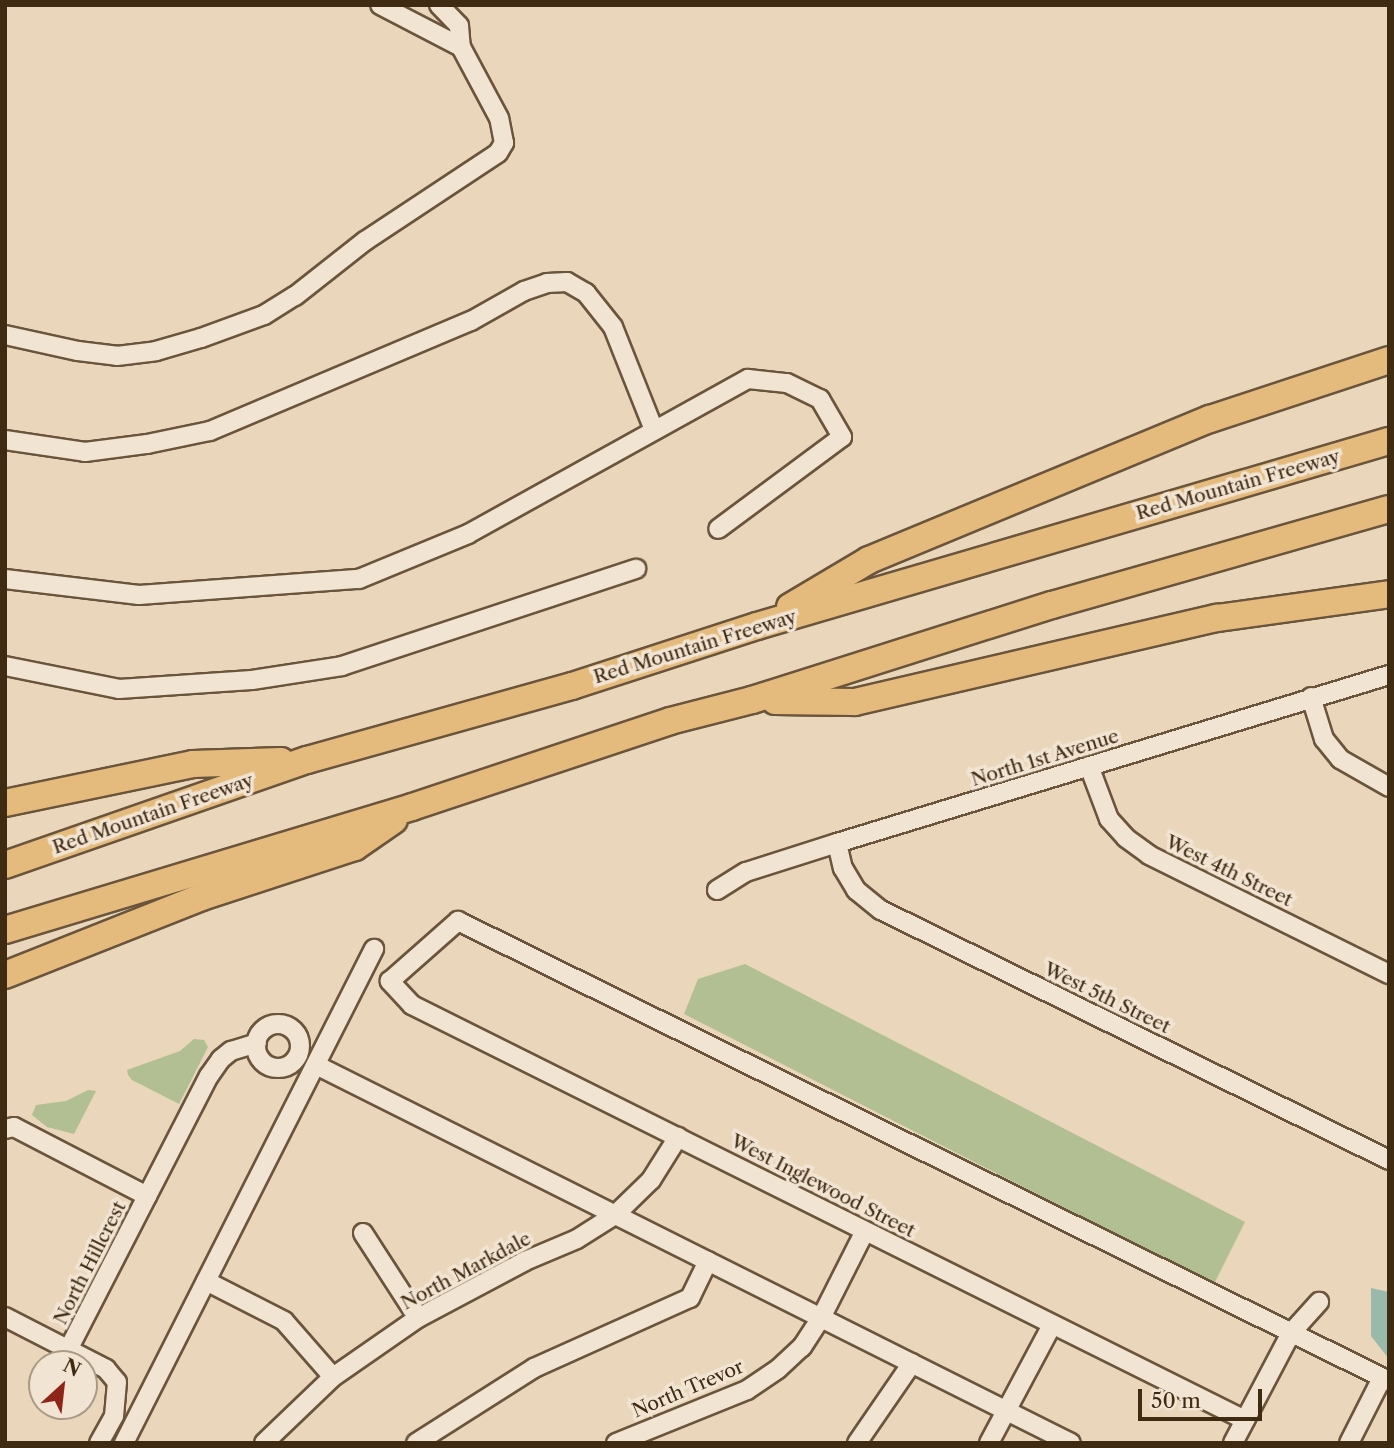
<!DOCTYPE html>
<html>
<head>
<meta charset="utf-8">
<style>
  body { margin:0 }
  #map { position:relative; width:1394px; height:1448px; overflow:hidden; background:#ead6ba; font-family:"Libre Caslon Text",serif }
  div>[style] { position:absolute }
  .green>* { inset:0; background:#b2bf93 }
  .water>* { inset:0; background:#99baaa }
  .roads { filter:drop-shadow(2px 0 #6a553c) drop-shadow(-2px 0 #6a553c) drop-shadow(0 2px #6a553c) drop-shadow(0 -2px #6a553c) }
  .minor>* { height:18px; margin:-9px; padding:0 9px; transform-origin:9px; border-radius:9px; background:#f1e4d2 }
  .minor>.ring { margin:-9px; padding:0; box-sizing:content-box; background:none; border:18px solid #f1e4d2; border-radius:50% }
  .highway>* { height:26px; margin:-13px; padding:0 13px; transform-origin:13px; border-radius:13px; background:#e5bb7d }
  span { translate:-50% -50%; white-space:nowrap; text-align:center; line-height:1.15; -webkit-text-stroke:7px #f1e4d2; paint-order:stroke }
  .street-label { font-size:19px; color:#3f2a12 }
  .frame { position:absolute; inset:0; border:7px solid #3f2a12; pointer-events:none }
  .north { position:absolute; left:28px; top:1350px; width:70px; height:70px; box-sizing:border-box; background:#f1e4d2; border:2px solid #aa9a85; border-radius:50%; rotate:27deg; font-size:19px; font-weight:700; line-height:28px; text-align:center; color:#3f2a12 }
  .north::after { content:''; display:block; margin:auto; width:24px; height:32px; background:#8f2418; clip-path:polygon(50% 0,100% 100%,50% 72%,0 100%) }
  .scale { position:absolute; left:1138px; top:1389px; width:124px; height:32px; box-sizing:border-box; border:4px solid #3f2a12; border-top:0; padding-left:9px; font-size:21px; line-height:24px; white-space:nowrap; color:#3f2a12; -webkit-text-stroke:5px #f1e4d2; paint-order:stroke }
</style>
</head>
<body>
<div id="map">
  <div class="green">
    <div style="clip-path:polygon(745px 964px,1245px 1222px,1214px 1284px,684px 1014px,698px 979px)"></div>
    <div style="clip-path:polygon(194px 1039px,204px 1040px,208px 1047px,179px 1104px,132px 1080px,128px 1075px,127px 1070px,180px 1051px)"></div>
    <div style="clip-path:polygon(88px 1090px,96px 1091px,74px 1134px,47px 1127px,32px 1115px,36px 1105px,66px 1101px)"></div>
  </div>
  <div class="water">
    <div style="clip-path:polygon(1371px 1288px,1389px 1292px,1389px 1359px,1371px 1336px)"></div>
  </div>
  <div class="roads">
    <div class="minor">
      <div style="left:439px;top:5px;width:29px;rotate:46deg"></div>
      <div style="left:459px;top:26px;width:21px;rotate:85deg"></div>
      <div style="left:5px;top:335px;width:75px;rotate:12.4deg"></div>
      <div style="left:78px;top:351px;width:39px;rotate:7deg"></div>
      <div style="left:117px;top:356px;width:39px;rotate:-7deg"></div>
      <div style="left:156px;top:351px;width:47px;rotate:-16.1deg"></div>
      <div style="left:201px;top:338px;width:67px;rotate:-20.1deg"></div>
      <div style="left:264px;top:315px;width:36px;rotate:-32deg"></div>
      <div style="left:295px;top:296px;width:89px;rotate:-38.2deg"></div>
      <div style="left:365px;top:241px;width:159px;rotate:-33.5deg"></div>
      <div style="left:498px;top:153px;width:12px;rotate:-59deg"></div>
      <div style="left:504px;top:143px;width:25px;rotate:-101deg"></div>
      <div style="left:499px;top:118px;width:81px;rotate:-118.2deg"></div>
      <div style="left:461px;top:47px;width:91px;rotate:-152.6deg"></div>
      <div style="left:5px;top:440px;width:81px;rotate:8.5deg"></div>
      <div style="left:85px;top:452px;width:63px;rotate:-7.4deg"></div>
      <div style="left:147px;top:444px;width:64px;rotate:-11.7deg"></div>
      <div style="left:210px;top:431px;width:283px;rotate:-22.9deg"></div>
      <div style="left:471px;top:321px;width:61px;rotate:-29.5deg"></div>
      <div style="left:524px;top:291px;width:24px;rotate:-19deg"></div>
      <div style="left:547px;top:283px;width:20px;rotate:-3deg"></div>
      <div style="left:567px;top:282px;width:22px;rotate:30deg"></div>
      <div style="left:586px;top:293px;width:43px;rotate:51.5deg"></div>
      <div style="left:613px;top:327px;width:111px;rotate:68.3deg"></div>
      <div style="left:5px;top:579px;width:135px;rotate:6.8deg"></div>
      <div style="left:139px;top:595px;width:221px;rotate:-4.2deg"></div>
      <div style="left:359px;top:579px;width:118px;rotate:-22.4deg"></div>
      <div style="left:468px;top:534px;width:320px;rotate:-29deg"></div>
      <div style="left:748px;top:379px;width:39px;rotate:6deg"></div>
      <div style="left:787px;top:383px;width:37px;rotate:26deg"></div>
      <div style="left:820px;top:399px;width:44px;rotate:59.9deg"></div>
      <div style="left:842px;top:437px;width:154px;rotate:143.4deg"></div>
      <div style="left:5px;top:666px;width:116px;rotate:11.4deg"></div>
      <div style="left:119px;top:689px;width:133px;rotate:-3.9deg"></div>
      <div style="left:252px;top:680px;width:91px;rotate:-8.8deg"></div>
      <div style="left:342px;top:666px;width:310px;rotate:-18.3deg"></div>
      <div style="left:1311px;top:697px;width:44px;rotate:72.8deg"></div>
      <div style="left:1324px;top:739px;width:26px;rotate:51deg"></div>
      <div style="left:1340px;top:759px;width:56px;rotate:29.7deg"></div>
      <div style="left:1089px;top:766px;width:57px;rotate:69.3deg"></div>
      <div style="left:1109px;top:819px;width:25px;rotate:48deg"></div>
      <div style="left:1126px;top:838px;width:29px;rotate:36deg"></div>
      <div style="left:1149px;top:855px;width:268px;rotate:26.4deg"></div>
      <div style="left:837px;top:843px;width:26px;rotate:77deg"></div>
      <div style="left:843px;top:868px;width:26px;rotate:59deg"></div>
      <div style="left:856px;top:890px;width:32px;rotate:39deg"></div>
      <div style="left:881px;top:910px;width:566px;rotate:26.2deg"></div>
      <div style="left:717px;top:890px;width:34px;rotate:-32deg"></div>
      <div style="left:746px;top:872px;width:96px;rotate:-17.7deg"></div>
      <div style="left:837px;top:843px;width:577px;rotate:-16.93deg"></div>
      <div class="ring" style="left:256px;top:1024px;width:26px;height:26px"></div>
      <div style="left:316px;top:1065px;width:844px;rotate:26.6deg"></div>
      <div style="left:5px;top:1129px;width:9px;rotate:-13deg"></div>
      <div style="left:14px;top:1127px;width:150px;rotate:27.4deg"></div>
      <div style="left:363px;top:1233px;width:101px;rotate:57.1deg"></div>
      <div style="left:206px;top:1281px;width:88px;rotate:27.1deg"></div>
      <div style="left:284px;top:1321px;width:74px;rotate:48.8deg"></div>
      <div style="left:5px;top:1317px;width:114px;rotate:27.2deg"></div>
      <div style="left:106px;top:1369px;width:17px;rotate:50deg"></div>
      <div style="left:117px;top:1382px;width:34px;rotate:95deg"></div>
      <div style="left:114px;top:1416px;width:31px;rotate:119deg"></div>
      <div style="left:69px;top:1348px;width:306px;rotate:-62.8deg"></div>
      <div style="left:209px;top:1076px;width:21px;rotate:-55deg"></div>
      <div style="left:221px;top:1059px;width:13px;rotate:-39deg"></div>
      <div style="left:231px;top:1051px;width:27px;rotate:-17deg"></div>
      <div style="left:1245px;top:1420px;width:931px;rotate:-153.52deg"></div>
      <div style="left:412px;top:1005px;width:33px;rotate:-133deg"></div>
      <div style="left:390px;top:981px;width:91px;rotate:-41.4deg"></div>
      <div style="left:458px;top:921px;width:1038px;rotate:26.29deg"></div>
      <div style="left:124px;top:1443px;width:554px;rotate:-63.16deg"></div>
      <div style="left:264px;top:1443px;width:95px;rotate:-43.7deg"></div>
      <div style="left:333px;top:1377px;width:103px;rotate:-34.8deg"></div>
      <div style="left:418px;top:1318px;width:121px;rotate:-28deg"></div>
      <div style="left:525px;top:1261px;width:56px;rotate:-22.9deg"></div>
      <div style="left:577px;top:1239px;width:45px;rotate:-32.3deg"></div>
      <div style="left:615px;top:1215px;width:50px;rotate:-44.2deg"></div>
      <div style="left:651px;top:1180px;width:51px;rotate:-57.9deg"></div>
      <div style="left:416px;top:1443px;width:140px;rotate:-32.4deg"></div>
      <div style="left:534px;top:1368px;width:171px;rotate:-24.2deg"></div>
      <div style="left:690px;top:1298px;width:41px;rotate:-64.1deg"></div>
      <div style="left:616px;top:1443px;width:141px;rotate:-22deg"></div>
      <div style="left:747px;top:1390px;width:37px;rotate:-34deg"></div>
      <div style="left:778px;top:1369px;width:33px;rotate:-43deg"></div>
      <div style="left:802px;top:1347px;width:35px;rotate:-57deg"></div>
      <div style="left:821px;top:1318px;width:97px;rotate:-63.2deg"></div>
      <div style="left:857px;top:1443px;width:97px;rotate:-55.5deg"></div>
      <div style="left:989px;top:1443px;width:134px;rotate:-61.9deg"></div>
      <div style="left:1233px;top:1443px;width:124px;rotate:-62.2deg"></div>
      <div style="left:1291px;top:1333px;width:42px;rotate:-47.9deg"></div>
      <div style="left:1349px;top:1443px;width:73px;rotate:-63.1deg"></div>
    </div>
    <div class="highway">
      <div style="left:790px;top:607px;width:92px;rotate:-30.7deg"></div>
      <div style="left:869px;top:560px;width:369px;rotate:-22.5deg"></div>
      <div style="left:1210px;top:419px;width:188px;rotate:-18.2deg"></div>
      <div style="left:775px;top:701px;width:80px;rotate:0.7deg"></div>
      <div style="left:855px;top:702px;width:372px;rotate:-13.1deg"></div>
      <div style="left:1217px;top:618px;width:174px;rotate:-7.9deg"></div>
      <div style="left:5px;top:803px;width:192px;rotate:-11.7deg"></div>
      <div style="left:193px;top:764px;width:88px;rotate:-2deg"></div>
      <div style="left:5px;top:865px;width:320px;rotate:-19.2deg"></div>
      <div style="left:307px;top:760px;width:275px;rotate:-15.6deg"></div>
      <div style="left:572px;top:686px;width:194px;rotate:-18deg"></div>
      <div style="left:757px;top:626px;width:659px;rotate:-16.32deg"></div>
      <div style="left:5px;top:930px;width:425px;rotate:-16.8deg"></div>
      <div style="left:412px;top:807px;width:272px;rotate:-18.4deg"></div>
      <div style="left:670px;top:721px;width:85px;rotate:-14.4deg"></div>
      <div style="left:752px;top:700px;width:315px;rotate:-17.6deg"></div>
      <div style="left:1052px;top:605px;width:350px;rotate:-15.9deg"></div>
      <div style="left:5px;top:975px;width:212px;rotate:-21.6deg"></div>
      <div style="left:202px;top:897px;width:161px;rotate:-18.1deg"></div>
      <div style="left:355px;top:847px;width:47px;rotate:-34.7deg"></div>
    </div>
  </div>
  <div class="street-label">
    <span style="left:1238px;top:485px;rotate:-16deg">Red Mountain Freeway</span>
    <span style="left:695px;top:647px;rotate:-17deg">Red Mountain Freeway</span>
    <span style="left:1045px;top:758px;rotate:-17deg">North 1st Avenue</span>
    <span style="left:153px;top:814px;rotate:-19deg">Red Mountain Freeway</span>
    <span style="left:1229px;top:871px;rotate:26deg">West 4th Street</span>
    <span style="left:1107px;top:998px;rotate:26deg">West 5th Street</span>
    <span style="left:823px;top:1186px;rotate:27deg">West Inglewood Street</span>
    <span style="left:90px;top:1263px;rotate:-63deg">North Hillcrest</span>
    <span style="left:466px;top:1271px;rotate:-28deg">North Markdale</span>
    <span style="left:688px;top:1389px;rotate:-23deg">North Trevor</span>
  </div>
  <div class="frame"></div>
  <div class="north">N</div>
  <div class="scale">50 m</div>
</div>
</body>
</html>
